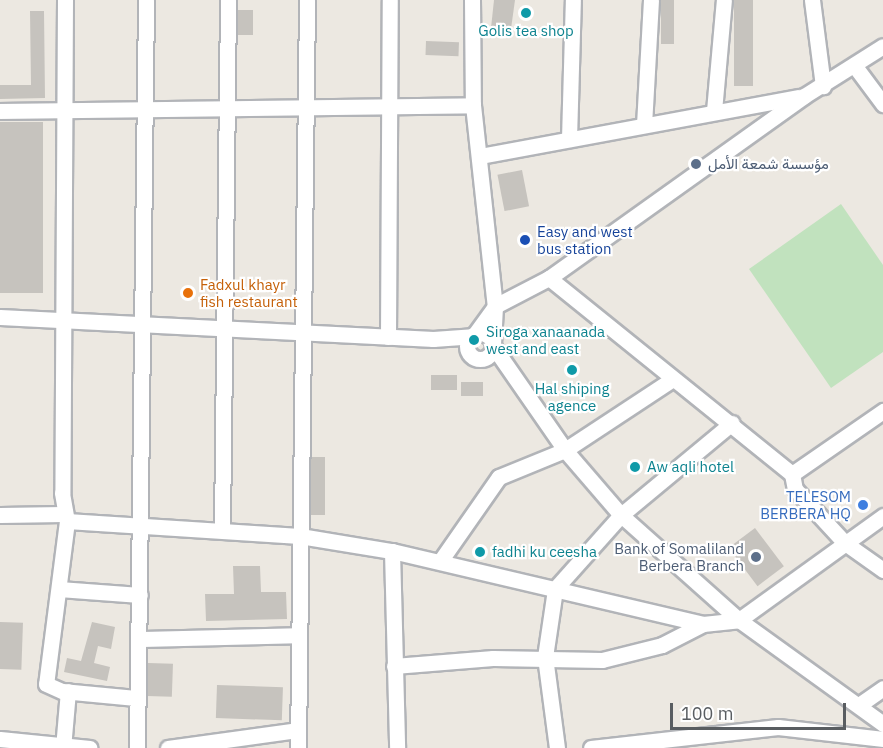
<!DOCTYPE html>
<html>
<head>
<meta charset="utf-8">
<style>
  body { margin:0 }
  #map { position:relative; width:883px; height:748px; overflow:hidden; background:#ece8e1; font-family:"IBM Plex Sans",Vazirmatn,sans-serif }
  div>[style] { position:absolute }
  .green>* { inset:0; background:#c1e2be }
  .building>* { inset:0; background:#c6c3be; transform-origin:0 0 }
  .roads { filter:drop-shadow(2px 0 #b2b4b8) drop-shadow(-2px 0 #b2b4b8) drop-shadow(0 2px #b2b4b8) drop-shadow(0 -2px #b2b4b8) }
  .minor>* { height:15px; margin:-7.5px; padding:0 7.5px; transform-origin:7.5px; border-radius:7.5px; background:#fff }
  .minor>.ring { margin:-7.5px; padding:0; box-sizing:content-box; background:none; border:15px solid #fff; border-radius:50% }
  .dots>* { width:16px; height:16px; translate:-50% -50%; box-sizing:border-box; border:3px solid #fff; border-radius:50% }
  span { translate:-50% -50%; white-space:nowrap; text-align:center; line-height:1.15; -webkit-text-stroke:4.5px #fff; paint-order:stroke }
  .culture-label { font-size:15px; color:#0d838f }
  .left { translate:0 -50%; text-align:left }
  .service-label { font-size:15px; color:#4e5e75 }
  .right { translate:-100% -50%; text-align:right }
  .transit-label { font-size:15px; color:#164399 }
  .food-label { font-size:15px; color:#c56008 }
  .shop-label { font-size:15px; color:#366cbe }
  .scale { position:absolute; left:670px; top:703px; width:176px; height:27px; box-sizing:border-box; border:3px solid #595d61; border-top:0; padding-left:8px; font-size:18px; line-height:21px; white-space:nowrap; color:#595d61; -webkit-text-stroke:4px #fff; paint-order:stroke }
</style>
</head>
<body>
<div id="map">
  <div class="green">
    <div style="clip-path:polygon(841px 204px,883px 265px,883px 352px,831px 388px,749px 269px)"></div>
  </div>
  <div class="building">
    <div style="clip-path:polygon(494px 0,515px 0,511px 29px,491px 28px)"></div>
    <div style="left:661px;top:0;width:13px;height:44px"></div>
    <div style="left:734px;top:0;width:19px;height:86px"></div>
    <div style="left:238px;top:10px;width:15px;height:25px"></div>
    <div style="clip-path:polygon(30px 11px,44px 11px,45px 98px,0 99px,0 85px,31px 85px)"></div>
    <div style="left:426px;top:41px;width:33px;height:14px;rotate:2deg"></div>
    <div style="left:0;top:122px;width:43px;height:171px"></div>
    <div style="left:522px;top:170px;width:37px;height:25px;rotate:79deg"></div>
    <div style="left:431px;top:375px;width:26px;height:15px"></div>
    <div style="left:461px;top:382px;width:22px;height:14px"></div>
    <div style="left:311px;top:457px;width:14px;height:58px"></div>
    <div style="left:755px;top:528px;width:48px;height:33px;rotate:53deg"></div>
    <div style="clip-path:polygon(233px 566px,260px 566px,261px 592px,286px 592px,287px 619px,206px 621px,205px 594px,234px 594px)"></div>
    <div style="left:0;top:622px;width:23px;height:47px;rotate:2deg"></div>
    <div style="clip-path:polygon(92px 622px,115px 627px,111px 649px,98px 646px,94px 663px,110px 667px,107px 681px,64px 672px,67px 658px,81px 661px)"></div>
    <div style="left:148px;top:663px;width:25px;height:33px;rotate:2deg"></div>
    <div style="left:217px;top:685px;width:66px;height:33px;rotate:2deg"></div>
  </div>
  <div class="roads">
    <div class="minor">
      <div style="left:65px;top:0;width:493px;rotate:90.3deg"></div>
      <div style="left:62px;top:493px;width:28px;rotate:80deg"></div>
      <div style="left:67px;top:521px;width:233px;rotate:3.7deg"></div>
      <div style="left:300px;top:536px;width:93px;rotate:9.3deg"></div>
      <div style="left:392px;top:551px;width:319px;rotate:13.2deg"></div>
      <div style="left:703px;top:624px;width:36px;rotate:-6deg"></div>
      <div style="left:739px;top:620px;width:178px;rotate:-35.8deg"></div>
      <div style="left:472px;top:0;width:105px;rotate:89.5deg"></div>
      <div style="left:473px;top:105px;width:202px;rotate:83.8deg"></div>
      <div style="left:495px;top:306px;width:36px;rotate:93deg"></div>
      <div style="left:812px;top:0;width:87px;rotate:82.7deg"></div>
      <div style="left:854px;top:65px;width:49px;rotate:53.4deg"></div>
      <div style="left:0;top:111px;width:473px;rotate:-0.7deg"></div>
      <div style="left:714px;top:111px;width:111px;rotate:-84.9deg"></div>
      <div style="left:644px;top:125px;width:125px;rotate:-86.8deg"></div>
      <div style="left:569px;top:139px;width:139px;rotate:-88.4deg"></div>
      <div style="left:480px;top:156px;width:324px;rotate:-10.5deg"></div>
      <div style="left:549px;top:278px;width:312px;rotate:38.9deg"></div>
      <div style="left:792px;top:474px;width:15px;rotate:79deg"></div>
      <div style="left:795px;top:489px;width:74px;rotate:47.2deg"></div>
      <div style="left:845px;top:543px;width:47px;rotate:35.4deg"></div>
      <div style="left:0;top:317px;width:434px;rotate:2.9deg"></div>
      <div style="left:433px;top:339px;width:39px;rotate:-4deg"></div>
      <div class="ring" style="left:467px;top:333px;width:11px;height:11px"></div>
      <div style="left:475px;top:334px;width:34px;rotate:-54deg"></div>
      <div style="left:495px;top:306px;width:61px;rotate:-27.4deg"></div>
      <div style="left:549px;top:278px;width:313px;rotate:-35.5deg"></div>
      <div style="left:804px;top:96px;width:93px;rotate:-32.3deg"></div>
      <div style="left:388px;top:337px;width:337px;rotate:-89.7deg"></div>
      <div style="left:493px;top:346px;width:126px;rotate:55.3deg"></div>
      <div style="left:565px;top:450px;width:86px;rotate:49.3deg"></div>
      <div style="left:621px;top:515px;width:158px;rotate:41.7deg"></div>
      <div style="left:739px;top:620px;width:178px;rotate:35.8deg"></div>
      <div style="left:792px;top:474px;width:111px;rotate:-34.7deg"></div>
      <div style="left:0;top:515px;width:63px;rotate:-0.9deg"></div>
      <div style="left:67px;top:521px;width:164px;rotate:97.3deg"></div>
      <div style="left:46px;top:684px;width:17px;rotate:24deg"></div>
      <div style="left:62px;top:691px;width:74px;rotate:5.4deg"></div>
      <div style="left:222px;top:529px;width:529px;rotate:-89.35deg"></div>
      <div style="left:392px;top:551px;width:197px;rotate:88.5deg"></div>
      <div style="left:441px;top:560px;width:101px;rotate:-55.1deg"></div>
      <div style="left:499px;top:477px;width:71px;rotate:-22.2deg"></div>
      <div style="left:565px;top:450px;width:127px;rotate:-33.4deg"></div>
      <div style="left:59px;top:589px;width:81px;rotate:4.2deg"></div>
      <div style="left:139px;top:639px;width:160px;rotate:-1.4deg"></div>
      <div style="left:394px;top:666px;width:99px;rotate:-4.6deg"></div>
      <div style="left:493px;top:658px;width:109px;rotate:1.1deg"></div>
      <div style="left:602px;top:660px;width:62px;rotate:-14deg"></div>
      <div style="left:662px;top:645px;width:46px;rotate:-27.1deg"></div>
      <div style="left:859px;top:705px;width:29px;rotate:-35deg"></div>
      <div style="left:0;top:739px;width:90px;rotate:5.7deg"></div>
      <div style="left:63px;top:748px;width:57px;rotate:-85deg"></div>
      <div style="left:137px;top:748px;width:748px;rotate:-89.31deg"></div>
      <div style="left:168px;top:748px;width:130px;rotate:-7.9deg"></div>
      <div style="left:298px;top:748px;width:748px;rotate:-89.31deg"></div>
      <div style="left:557px;top:748px;width:92px;rotate:-97.5deg"></div>
      <div style="left:545px;top:657px;width:69px;rotate:-81.6deg"></div>
      <div style="left:555px;top:589px;width:99px;rotate:-48.3deg"></div>
      <div style="left:621px;top:515px;width:144px;rotate:-39.7deg"></div>
      <div style="left:591px;top:748px;width:188px;rotate:-6.4deg"></div>
      <div style="left:778px;top:727px;width:106px;rotate:6.5deg"></div>
    </div>
  </div>
  <div class="dots">
    <div style="left:526px;top:13px;background:#0f9aa8"></div>
    <div style="left:696px;top:164px;background:#5c6f8a"></div>
    <div style="left:525px;top:240px;background:#1a4fb4"></div>
    <div style="left:188px;top:293px;background:#e8710a"></div>
    <div style="left:474px;top:340px;background:#0f9aa8"></div>
    <div style="left:572px;top:370px;background:#0f9aa8"></div>
    <div style="left:635px;top:467px;background:#0f9aa8"></div>
    <div style="left:863px;top:505px;background:#3f7fe0"></div>
    <div style="left:480px;top:552px;background:#0f9aa8"></div>
    <div style="left:756px;top:557px;background:#5c6f8a"></div>
  </div>
  <div class="culture-label">
    <span style="left:526px;top:31px">Golis tea shop</span>
    <span class="left" style="left:486px;top:340px">Siroga xanaanada<br>west and east</span>
    <span style="left:572px;top:397px">Hal shiping<br>agence</span>
    <span class="left" style="left:647px;top:467px">Aw aqli hotel</span>
    <span class="left" style="left:492px;top:552px">fadhi ku ceesha</span>
  </div>
  <div class="service-label">
    <span class="left" style="left:708px;top:164px">مؤسسة شمعة الأمل</span>
    <span class="right" style="left:744px;top:557px">Bank of Somaliland<br>Berbera Branch</span>
  </div>
  <div class="transit-label">
    <span class="left" style="left:537px;top:240px">Easy and west<br>bus station</span>
  </div>
  <div class="food-label">
    <span class="left" style="left:200px;top:293px">Fadxul khayr<br>fish restaurant</span>
  </div>
  <div class="shop-label">
    <span class="right" style="left:851px;top:505px">TELESOM<br>BERBERA HQ</span>
  </div>
  <div class="scale">100 m</div>
</div>
</body>
</html>
